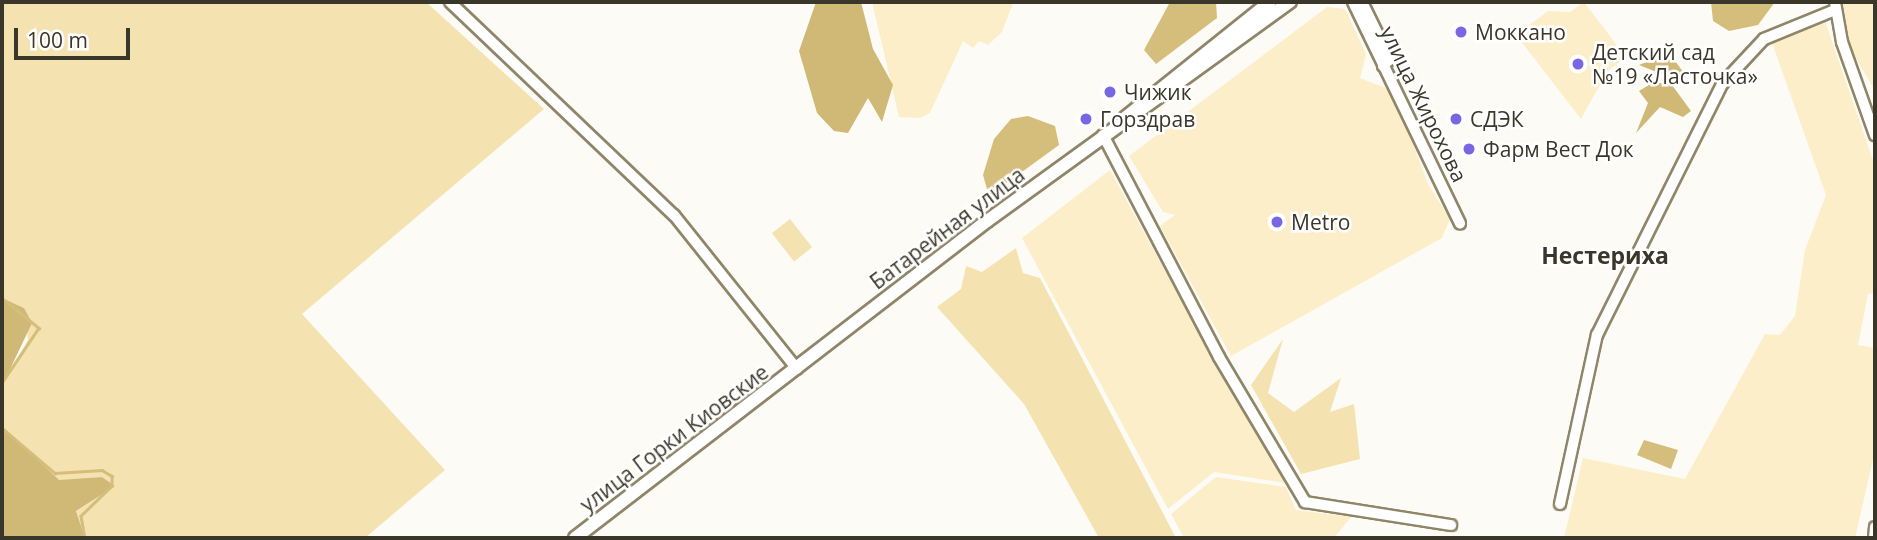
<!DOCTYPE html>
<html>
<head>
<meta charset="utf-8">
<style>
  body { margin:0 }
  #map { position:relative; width:1877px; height:540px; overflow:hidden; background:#fdfbf5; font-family:"Open Sans",sans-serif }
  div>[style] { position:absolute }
  .built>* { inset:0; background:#fceec8 }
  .green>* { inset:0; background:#f4e2b1; transform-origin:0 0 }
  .forest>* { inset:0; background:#d0b977 }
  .water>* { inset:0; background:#d5bd7b }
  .stream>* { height:2.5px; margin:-1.25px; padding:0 1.25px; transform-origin:1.25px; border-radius:1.25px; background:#d5bd7b }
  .roads { filter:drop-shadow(2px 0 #8f8569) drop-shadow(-2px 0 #8f8569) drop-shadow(0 2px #8f8569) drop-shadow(0 -2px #8f8569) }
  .minor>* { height:10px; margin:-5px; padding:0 5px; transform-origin:5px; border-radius:5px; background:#fff }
  .major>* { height:12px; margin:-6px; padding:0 6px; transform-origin:6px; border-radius:6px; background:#fff }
  .dots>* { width:19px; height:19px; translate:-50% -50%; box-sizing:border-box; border:4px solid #fff; border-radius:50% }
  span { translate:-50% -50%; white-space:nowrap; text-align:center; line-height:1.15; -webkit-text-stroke:5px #fff; paint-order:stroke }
  .poi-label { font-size:21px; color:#3a3629 }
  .left { translate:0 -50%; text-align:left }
  .street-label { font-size:21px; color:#3a3629 }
  .neighbourhood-label { font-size:23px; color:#3a3629; font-weight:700 }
  .frame { position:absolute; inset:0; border:4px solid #3a3629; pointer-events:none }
  .scale { position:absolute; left:14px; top:28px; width:116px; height:32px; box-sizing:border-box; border:4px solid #3a3629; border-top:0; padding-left:9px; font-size:21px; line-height:24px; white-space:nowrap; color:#3a3629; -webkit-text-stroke:5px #fff; paint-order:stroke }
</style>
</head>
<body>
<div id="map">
  <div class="built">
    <div style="clip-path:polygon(872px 2px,1010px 2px,1013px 3px,1002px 32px,988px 45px,979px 41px,973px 48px,963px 41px,930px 113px,920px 118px,899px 117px)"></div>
    <div style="clip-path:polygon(1584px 2px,1626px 57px,1607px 72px,1581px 119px,1516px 35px,1548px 11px,1570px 12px)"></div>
    <div style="clip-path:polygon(1843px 2px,1875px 2px,1875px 91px,1846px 41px)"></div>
    <div style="clip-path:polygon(1327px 7px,1345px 9px,1366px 54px,1360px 78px,1393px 91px,1428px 184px,1450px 219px,1442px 238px,1231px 356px,1160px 226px,1175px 215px,1163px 212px,1129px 156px)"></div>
    <div style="clip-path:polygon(1824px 18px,1875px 166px,1875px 293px,1868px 294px,1858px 345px,1875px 348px,1875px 451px,1855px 538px,1564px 538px,1583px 458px,1685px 479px,1765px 334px,1780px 335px,1795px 316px,1805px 250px,1826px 195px,1771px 40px)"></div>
    <div style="clip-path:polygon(1110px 170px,1219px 370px,1224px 369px,1285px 483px,1214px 472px,1168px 509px,1022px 238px)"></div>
    <div style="clip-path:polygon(1216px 477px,1286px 487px,1296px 510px,1351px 517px,1334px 538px,1184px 538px,1171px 514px)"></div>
  </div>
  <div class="green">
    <div style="clip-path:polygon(2px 2px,426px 2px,544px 109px,302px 314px,445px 470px,365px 538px,85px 538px,76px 511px,115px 486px,102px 477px,59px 481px,2px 426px,2px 386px,28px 340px,24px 308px,2px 298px)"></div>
    <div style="left:790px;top:219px;width:36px;height:23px;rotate:52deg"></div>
    <div style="clip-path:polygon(1016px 248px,1023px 273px,1040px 278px,1176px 538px,1099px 538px,1024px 404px,937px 307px,961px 289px,966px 266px,982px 272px)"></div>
    <div style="clip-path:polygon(1283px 339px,1268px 393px,1294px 412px,1341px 378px,1330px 412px,1354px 404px,1360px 459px,1301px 474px,1251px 385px)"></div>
  </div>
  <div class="forest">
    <div style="clip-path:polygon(816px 2px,861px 2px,873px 49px,893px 85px,882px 122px,868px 98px,848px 133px,834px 131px,817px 113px,799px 51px)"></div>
    <div style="clip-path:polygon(1669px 53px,1684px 73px,1677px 80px,1639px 65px)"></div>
    <div style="clip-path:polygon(1654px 82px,1672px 85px,1691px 111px,1683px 117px,1660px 107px,1636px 133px,1648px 103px,1639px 91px)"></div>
    <div style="clip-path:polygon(2px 298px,24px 308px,32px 323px,2px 386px)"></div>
    <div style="clip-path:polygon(2px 426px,59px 480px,102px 477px,115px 486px,76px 511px,85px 538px,2px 538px)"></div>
  </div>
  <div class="water">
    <div style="clip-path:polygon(1170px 2px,1216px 2px,1217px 18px,1156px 64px,1144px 50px)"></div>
    <div style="clip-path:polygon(1711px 2px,1775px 2px,1758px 25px,1729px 31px,1713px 21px)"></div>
    <div style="clip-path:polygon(1028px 116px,1055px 126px,1059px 145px,989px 196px,983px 175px,994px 139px,1011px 119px)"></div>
    <div style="clip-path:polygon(1644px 440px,1678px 450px,1671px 469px,1637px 455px)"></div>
  </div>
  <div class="stream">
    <div style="left:2px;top:298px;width:48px;rotate:39deg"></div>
    <div style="left:39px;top:328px;width:66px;rotate:123.9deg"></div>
    <div style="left:2px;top:428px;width:70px;rotate:40.3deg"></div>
    <div style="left:55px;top:473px;width:47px;rotate:-3.7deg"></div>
    <div style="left:102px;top:470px;width:12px;rotate:31deg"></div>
    <div style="left:112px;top:476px;width:10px;rotate:90deg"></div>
    <div style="left:112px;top:486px;width:43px;rotate:135.9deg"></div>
    <div style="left:81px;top:516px;width:22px;rotate:80deg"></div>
  </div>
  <div class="roads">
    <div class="minor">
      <div style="left:450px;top:2px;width:309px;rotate:43.6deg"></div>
      <div style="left:674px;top:215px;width:197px;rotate:51.4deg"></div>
      <div style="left:1353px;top:2px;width:246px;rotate:64.2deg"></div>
      <div style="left:1362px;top:2px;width:64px;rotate:63.8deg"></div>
      <div style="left:1390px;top:59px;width:10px;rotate:135deg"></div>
      <div style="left:1835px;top:2px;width:41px;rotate:80.1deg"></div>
      <div style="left:1842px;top:42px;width:99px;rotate:70.5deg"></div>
      <div style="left:1103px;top:135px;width:250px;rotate:62.4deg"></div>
      <div style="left:1219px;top:357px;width:169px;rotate:59.3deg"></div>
      <div style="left:1305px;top:502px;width:148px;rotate:9deg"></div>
      <div style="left:1560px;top:504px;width:173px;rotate:-77.7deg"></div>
      <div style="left:1597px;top:335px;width:280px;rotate:-63.5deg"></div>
      <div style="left:1722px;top:84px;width:62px;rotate:-47deg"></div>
      <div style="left:1764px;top:39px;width:77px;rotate:-22.2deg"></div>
      <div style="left:1874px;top:538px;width:11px;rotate:-85deg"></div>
    </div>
    <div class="major">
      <div style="left:1125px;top:118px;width:186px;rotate:-38.7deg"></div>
      <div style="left:575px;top:538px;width:520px;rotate:-37.58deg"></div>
      <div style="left:987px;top:221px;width:374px;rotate:-35.9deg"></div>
    </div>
  </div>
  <div class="dots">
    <div style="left:1461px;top:32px;background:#7866e2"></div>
    <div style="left:1578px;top:64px;background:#7866e2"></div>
    <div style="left:1110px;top:92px;background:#7866e2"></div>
    <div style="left:1086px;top:119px;background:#7866e2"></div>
    <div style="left:1456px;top:119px;background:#7866e2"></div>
    <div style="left:1469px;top:149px;background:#7866e2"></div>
    <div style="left:1277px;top:222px;background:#7866e2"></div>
  </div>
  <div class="poi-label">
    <span class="left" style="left:1475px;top:32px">Моккано</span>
    <span class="left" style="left:1592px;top:64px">Детский сад<br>№19 «Ласточка»</span>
    <span class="left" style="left:1124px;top:92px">Чижик</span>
    <span class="left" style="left:1100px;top:119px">Горздрав</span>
    <span class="left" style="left:1470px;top:119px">СДЭК</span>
    <span class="left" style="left:1483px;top:149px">Фарм Вест Док</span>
    <span class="left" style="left:1291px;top:222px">Metro</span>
  </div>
  <div class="street-label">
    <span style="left:1424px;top:104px;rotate:64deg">улица Жирохова</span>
    <span style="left:947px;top:228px;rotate:-37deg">Батарейная улица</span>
    <span style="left:674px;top:438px;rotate:-37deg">улица Горки Киовские</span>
  </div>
  <div class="neighbourhood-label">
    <span style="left:1605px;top:255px">Нестериха</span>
  </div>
  <div class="frame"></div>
  <div class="scale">100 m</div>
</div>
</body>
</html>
